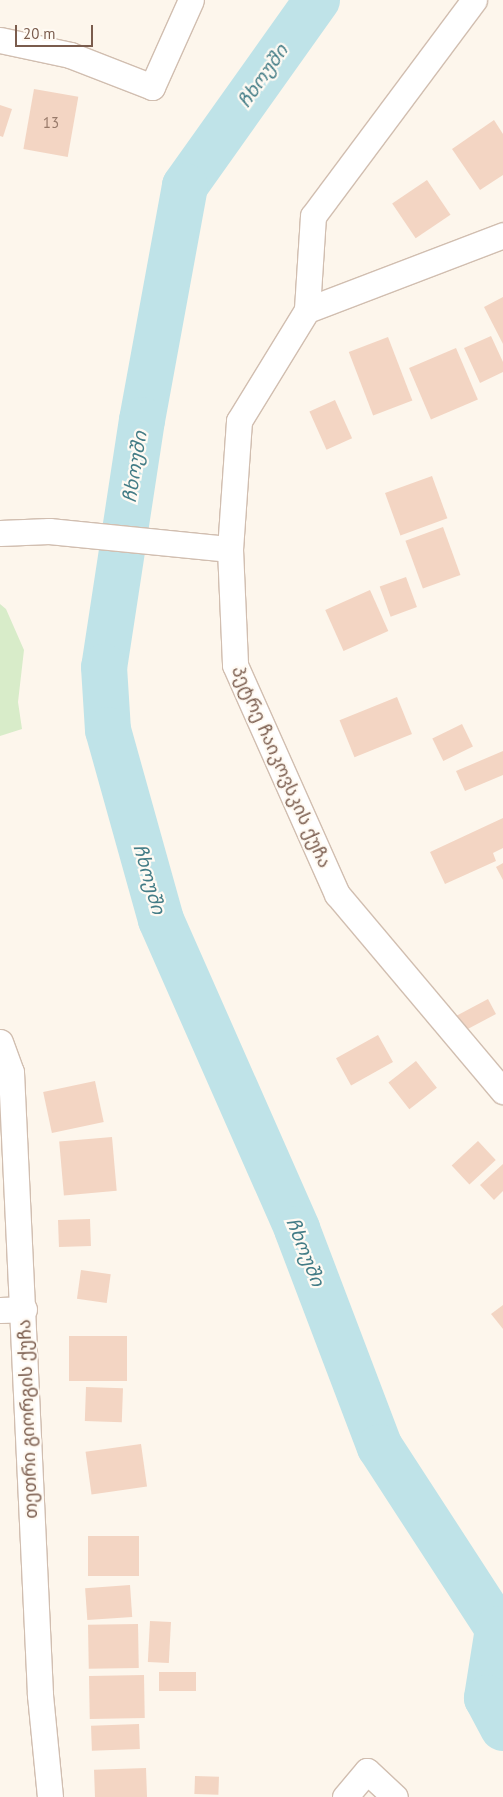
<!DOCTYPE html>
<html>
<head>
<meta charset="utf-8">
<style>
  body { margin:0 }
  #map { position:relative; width:503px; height:1797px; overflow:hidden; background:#fdf6ec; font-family:"PT Sans","Noto Sans Georgian",sans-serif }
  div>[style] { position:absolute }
  .green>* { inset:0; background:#d8ecc9 }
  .river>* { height:46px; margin:-23px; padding:0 23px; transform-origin:23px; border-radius:23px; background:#bfe3e8 }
  .building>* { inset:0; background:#f3d5c3; transform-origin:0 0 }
  .roads { filter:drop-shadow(1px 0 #d1beb0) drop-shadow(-1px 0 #d1beb0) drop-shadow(0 1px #d1beb0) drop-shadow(0 -1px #d1beb0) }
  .minor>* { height:25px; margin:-12.5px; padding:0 12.5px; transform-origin:12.5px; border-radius:12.5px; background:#fff }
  span { translate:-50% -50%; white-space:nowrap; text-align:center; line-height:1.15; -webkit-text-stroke:4.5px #fffaf3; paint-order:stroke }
  .number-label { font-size:15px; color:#987a6a }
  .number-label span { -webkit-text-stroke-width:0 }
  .street-label { font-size:18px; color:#7a5c4d }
  .water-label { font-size:19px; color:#437c86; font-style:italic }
  .scale { position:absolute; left:15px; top:25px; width:78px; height:22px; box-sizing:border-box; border:2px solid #7a5c4d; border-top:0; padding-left:6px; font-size:15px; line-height:18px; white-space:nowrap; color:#7a5c4d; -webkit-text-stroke:4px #fffaf3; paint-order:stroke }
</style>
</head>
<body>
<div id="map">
  <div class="green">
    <div style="clip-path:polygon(0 604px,6px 609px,24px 650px,18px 702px,22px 729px,0 736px)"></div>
  </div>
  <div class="river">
    <div style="left:317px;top:0;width:228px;rotate:125.4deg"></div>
    <div style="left:185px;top:186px;width:238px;rotate:100.4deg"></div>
    <div style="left:142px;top:420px;width:250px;rotate:98.7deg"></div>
    <div style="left:104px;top:667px;width:63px;rotate:86.4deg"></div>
    <div style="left:108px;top:730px;width:197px;rotate:74.4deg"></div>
    <div style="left:161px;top:920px;width:338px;rotate:66.2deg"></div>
    <div style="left:297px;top:1229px;width:233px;rotate:69.2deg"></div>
    <div style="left:380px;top:1447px;width:217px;rotate:57deg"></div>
    <div style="left:498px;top:1629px;width:70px;rotate:99.1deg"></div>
    <div style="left:487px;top:1698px;width:34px;rotate:62deg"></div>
  </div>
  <div class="building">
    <div style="left:34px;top:89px;width:45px;height:61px;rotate:10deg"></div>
    <div style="clip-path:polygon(0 105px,12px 109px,3px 137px,0 136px)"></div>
    <div style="clip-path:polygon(494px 120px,503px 134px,503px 175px,480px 190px,452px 149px)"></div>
    <div style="left:427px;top:180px;width:42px;height:42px;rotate:56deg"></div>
    <div style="clip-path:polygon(503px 297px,503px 344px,484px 307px)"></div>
    <div style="clip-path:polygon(491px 336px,503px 362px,503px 372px,480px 383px,464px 348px)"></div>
    <div style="left:388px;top:337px;width:68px;height:42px;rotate:69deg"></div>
    <div style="left:456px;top:348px;width:56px;height:51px;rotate:67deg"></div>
    <div style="left:335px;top:400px;width:42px;height:28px;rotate:66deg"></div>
    <div style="left:432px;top:476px;width:45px;height:50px;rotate:70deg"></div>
    <div style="left:443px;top:527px;width:51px;height:40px;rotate:70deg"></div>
    <div style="left:406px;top:577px;width:32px;height:28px;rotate:70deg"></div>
    <div style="left:370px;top:590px;width:45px;height:49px;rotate:66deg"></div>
    <div style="left:397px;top:697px;width:40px;height:62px;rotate:68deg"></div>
    <div style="left:462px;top:724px;width:25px;height:33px;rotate:64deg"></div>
    <div style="clip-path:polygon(503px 751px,503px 775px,465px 791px,456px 771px)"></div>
    <div style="clip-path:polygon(503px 818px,503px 848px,493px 853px,496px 861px,445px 884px,430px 852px)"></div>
    <div style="clip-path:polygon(503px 863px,503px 880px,496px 867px)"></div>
    <div style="left:488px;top:999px;width:17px;height:42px;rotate:62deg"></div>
    <div style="left:378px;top:1035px;width:31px;height:48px;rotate:61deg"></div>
    <div style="left:416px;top:1061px;width:34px;height:35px;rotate:52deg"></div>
    <div style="left:95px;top:1081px;width:42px;height:53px;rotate:78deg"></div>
    <div style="left:112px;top:1137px;width:54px;height:53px;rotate:85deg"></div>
    <div style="left:478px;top:1141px;width:26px;height:36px;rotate:47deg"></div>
    <div style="clip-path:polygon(503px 1164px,503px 1191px,494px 1200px,480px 1185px)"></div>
    <div style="left:90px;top:1219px;width:27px;height:32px;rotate:88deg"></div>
    <div style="left:81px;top:1270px;width:30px;height:29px;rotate:8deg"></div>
    <div style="clip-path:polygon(503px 1305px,503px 1329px,491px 1314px)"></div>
    <div style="left:69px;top:1336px;width:58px;height:45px"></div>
    <div style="left:86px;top:1387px;width:37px;height:34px;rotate:2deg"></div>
    <div style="left:141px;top:1444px;width:43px;height:56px;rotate:82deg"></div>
    <div style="left:88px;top:1536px;width:51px;height:40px"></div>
    <div style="left:130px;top:1585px;width:32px;height:45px;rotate:86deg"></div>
    <div style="left:150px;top:1621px;width:21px;height:41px;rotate:3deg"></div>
    <div style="left:138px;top:1624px;width:44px;height:50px;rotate:89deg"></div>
    <div style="left:159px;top:1672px;width:37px;height:19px"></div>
    <div style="left:144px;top:1675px;width:43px;height:55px;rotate:89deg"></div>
    <div style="left:139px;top:1724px;width:25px;height:48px;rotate:88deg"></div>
    <div style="left:146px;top:1768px;width:29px;height:52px;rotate:88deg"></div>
    <div style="left:195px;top:1776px;width:24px;height:18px;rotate:2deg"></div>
  </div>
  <div class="roads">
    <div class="minor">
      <div style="left:474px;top:0;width:269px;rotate:126.7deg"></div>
      <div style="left:313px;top:216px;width:94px;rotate:93.7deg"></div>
      <div style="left:307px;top:310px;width:130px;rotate:121.5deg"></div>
      <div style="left:239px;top:421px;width:128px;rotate:94deg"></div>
      <div style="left:230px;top:549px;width:116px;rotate:87.5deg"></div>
      <div style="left:235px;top:665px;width:251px;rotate:66deg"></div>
      <div style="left:337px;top:894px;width:258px;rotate:49.9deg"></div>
      <div style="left:0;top:40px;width:72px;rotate:12.1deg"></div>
      <div style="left:70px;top:55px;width:88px;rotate:21.3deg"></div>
      <div style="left:152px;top:87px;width:95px;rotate:-65.9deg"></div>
      <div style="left:307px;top:310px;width:210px;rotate:-20.9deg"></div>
      <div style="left:0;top:533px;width:49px;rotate:-2.3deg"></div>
      <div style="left:49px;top:531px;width:182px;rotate:5.7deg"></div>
      <div style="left:0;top:1042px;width:32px;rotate:70deg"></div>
      <div style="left:11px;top:1072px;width:624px;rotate:87.33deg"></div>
      <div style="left:40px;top:1695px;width:102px;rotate:84.4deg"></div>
      <div style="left:0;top:1310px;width:24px;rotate:-2deg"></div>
      <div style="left:345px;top:1797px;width:34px;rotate:-50deg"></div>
      <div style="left:367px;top:1771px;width:38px;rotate:43deg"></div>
    </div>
  </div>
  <div class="number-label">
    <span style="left:51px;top:123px">13</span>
  </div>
  <div class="street-label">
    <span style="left:281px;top:767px;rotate:66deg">პეტრე ჩაიკოვსკის ქუჩა</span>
    <span style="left:28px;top:1419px;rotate:-92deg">თეთრი გიორგის ქუჩა</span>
  </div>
  <div class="water-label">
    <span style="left:263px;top:76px;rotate:-55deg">ჩხოუში</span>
    <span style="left:135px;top:467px;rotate:-81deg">ჩხოუში</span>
    <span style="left:149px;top:879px;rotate:74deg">ჩხოუში</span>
    <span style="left:305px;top:1252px;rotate:68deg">ჩხოუში</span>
  </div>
  <div class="scale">20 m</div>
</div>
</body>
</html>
